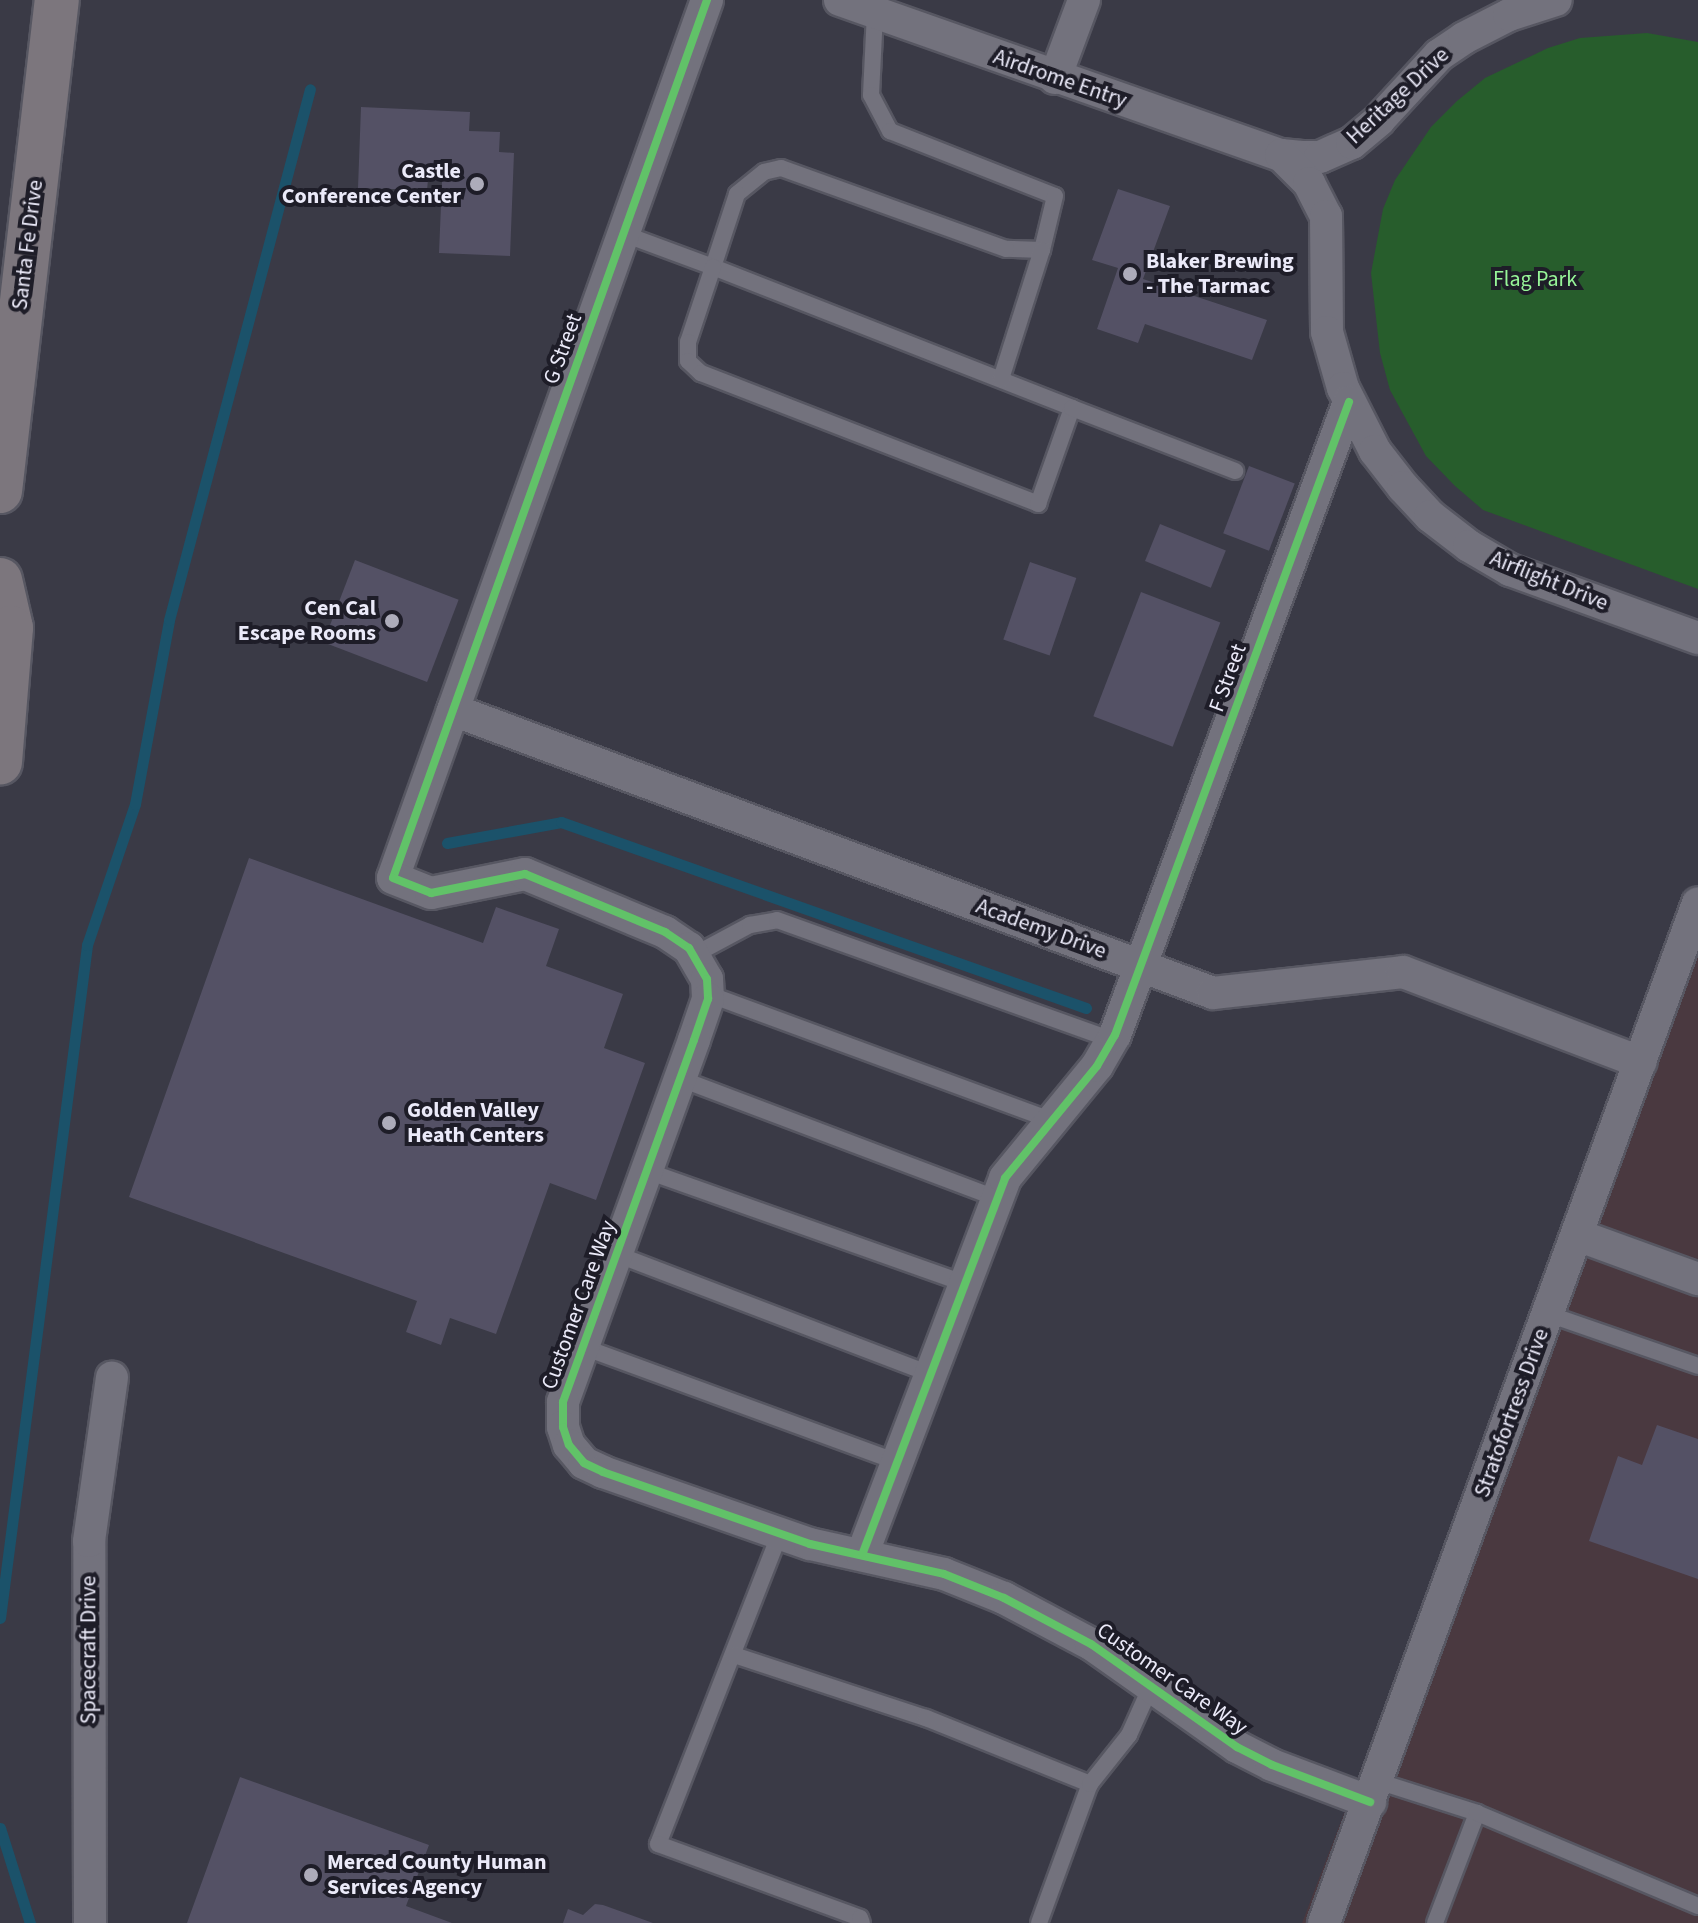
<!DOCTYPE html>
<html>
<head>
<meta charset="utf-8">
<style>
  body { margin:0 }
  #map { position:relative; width:1698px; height:1923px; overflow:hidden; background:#3a3a46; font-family:"Source Sans 3",sans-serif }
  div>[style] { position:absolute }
  .industrial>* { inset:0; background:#4a3940 }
  .green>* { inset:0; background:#275d2c }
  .stream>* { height:11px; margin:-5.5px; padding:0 5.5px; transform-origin:5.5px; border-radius:5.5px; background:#1b526a }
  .building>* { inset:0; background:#545165; transform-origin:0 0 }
  .roads { filter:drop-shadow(2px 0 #575762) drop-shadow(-2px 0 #575762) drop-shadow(0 2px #575762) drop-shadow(0 -2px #575762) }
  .lane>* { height:16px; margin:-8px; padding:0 8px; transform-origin:8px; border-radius:8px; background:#73727d }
  .street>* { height:32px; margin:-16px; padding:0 16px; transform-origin:16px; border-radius:16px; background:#73727d }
  .primary>* { height:44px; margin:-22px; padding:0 22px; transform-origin:22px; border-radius:22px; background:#7c767d }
  .cycleway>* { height:8px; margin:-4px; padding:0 4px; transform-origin:4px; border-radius:4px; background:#61c268 }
  .dots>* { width:22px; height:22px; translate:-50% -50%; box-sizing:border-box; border:4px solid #1e1d28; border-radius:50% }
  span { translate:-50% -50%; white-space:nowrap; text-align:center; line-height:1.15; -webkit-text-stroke:8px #1e1d28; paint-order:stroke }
  .street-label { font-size:22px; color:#ebeaf9 }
  .poi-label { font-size:22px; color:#ebeaf9; font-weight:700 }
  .right { translate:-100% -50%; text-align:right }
  .left { translate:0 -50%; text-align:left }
  .park-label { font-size:22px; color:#97f598 }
</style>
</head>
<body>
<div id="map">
  <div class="industrial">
    <div style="clip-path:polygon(1698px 890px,1698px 1923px,1302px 1923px)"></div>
  </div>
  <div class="green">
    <div style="clip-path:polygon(1647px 33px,1698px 42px,1698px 589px,1483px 510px,1455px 486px,1426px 456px,1390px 390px,1380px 353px,1371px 273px,1383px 209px,1395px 180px,1431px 127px,1457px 101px,1485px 78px,1548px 48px,1580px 38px)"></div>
  </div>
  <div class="stream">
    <div style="left:447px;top:843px;width:116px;rotate:-10.4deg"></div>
    <div style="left:561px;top:822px;width:557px;rotate:19.51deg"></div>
    <div style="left:0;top:1618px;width:679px;rotate:-82.63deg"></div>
    <div style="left:87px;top:945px;width:149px;rotate:-71.2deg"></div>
    <div style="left:135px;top:804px;width:187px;rotate:-79.5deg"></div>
    <div style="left:169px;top:620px;width:549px;rotate:-75.13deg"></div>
    <div style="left:0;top:1828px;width:100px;rotate:72.5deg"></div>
  </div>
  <div class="building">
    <div style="clip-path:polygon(361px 107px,470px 112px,469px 131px,500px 132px,499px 152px,514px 153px,510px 256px,439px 253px,442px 181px,428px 180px,427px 190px,358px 188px)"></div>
    <div style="clip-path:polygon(1118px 189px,1170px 206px,1143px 279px,1267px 320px,1252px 360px,1145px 324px,1138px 343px,1097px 329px,1118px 268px,1092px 260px)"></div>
    <div style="left:1249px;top:466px;width:49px;height:72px;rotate:21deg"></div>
    <div style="left:1160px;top:524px;width:71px;height:40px;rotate:22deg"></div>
    <div style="left:355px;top:560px;width:111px;height:88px;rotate:21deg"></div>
    <div style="left:1030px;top:562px;width:49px;height:82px;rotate:19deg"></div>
    <div style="left:1141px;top:592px;width:85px;height:133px;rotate:21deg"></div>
    <div style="clip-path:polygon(249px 858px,483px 943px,496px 907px,559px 929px,546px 966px,623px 994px,604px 1048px,645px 1063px,596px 1200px,550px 1183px,496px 1334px,450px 1318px,441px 1345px,406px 1332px,417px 1301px,129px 1197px)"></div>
    <div style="clip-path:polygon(1657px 1425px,1698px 1439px,1698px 1579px,1589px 1541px,1618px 1456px,1642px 1465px)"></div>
    <div style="clip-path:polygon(240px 1777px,429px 1845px,406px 1906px,452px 1923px,187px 1923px)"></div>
    <div style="clip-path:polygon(595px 1904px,603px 1905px,653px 1923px,563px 1923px,568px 1909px,583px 1915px)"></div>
  </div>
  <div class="roads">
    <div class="lane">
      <div style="left:875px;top:13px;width:82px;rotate:92.8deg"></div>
      <div style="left:871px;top:95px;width:41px;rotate:62.2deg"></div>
      <div style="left:890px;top:131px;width:177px;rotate:21.5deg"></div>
      <div style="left:1055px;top:196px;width:56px;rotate:103.5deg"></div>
      <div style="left:1042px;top:250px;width:36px;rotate:-178deg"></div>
      <div style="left:1006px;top:249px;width:239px;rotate:-160.2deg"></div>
      <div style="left:781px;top:168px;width:17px;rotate:167deg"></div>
      <div style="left:764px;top:172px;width:35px;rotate:141deg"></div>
      <div style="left:737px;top:194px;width:77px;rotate:108.2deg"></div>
      <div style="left:713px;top:267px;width:386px;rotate:21.4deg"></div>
      <div style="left:624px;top:234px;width:95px;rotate:20.3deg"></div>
      <div style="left:713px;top:267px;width:79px;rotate:108.4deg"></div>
      <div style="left:688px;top:342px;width:19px;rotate:90deg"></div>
      <div style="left:688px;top:361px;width:18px;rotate:43deg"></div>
      <div style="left:701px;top:373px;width:362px;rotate:21.2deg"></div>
      <div style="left:1038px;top:504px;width:102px;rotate:-70.5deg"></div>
      <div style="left:1072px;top:408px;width:175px;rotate:21.1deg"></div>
      <div style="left:1001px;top:379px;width:135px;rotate:-72.4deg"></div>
      <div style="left:694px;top:955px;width:64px;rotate:-28.2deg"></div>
      <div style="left:750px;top:925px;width:27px;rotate:-10deg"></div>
      <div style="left:777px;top:920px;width:357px;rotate:19.7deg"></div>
      <div style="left:708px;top:994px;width:365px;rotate:20.2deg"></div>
      <div style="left:681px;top:1079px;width:337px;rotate:20.7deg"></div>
      <div style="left:647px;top:1171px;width:336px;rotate:19.5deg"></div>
      <div style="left:616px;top:1254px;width:336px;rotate:20.9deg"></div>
      <div style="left:1548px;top:1314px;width:159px;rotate:19.1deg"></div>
      <div style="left:583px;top:1347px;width:334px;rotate:20.1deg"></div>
      <div style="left:780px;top:1533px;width:334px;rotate:111.4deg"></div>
      <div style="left:658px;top:1844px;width:215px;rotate:20.1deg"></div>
      <div style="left:860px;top:1918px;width:5px;rotate:68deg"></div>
      <div style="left:734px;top:1655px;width:202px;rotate:18.2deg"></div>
      <div style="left:926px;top:1718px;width:177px;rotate:21.9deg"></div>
      <div style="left:1377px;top:1781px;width:105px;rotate:17.7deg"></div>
      <div style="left:1039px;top:1923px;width:148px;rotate:-69.9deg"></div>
      <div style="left:1090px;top:1784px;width:63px;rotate:-51.5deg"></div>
      <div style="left:1129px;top:1735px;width:54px;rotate:-65.8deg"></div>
      <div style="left:1435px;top:1923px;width:118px;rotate:-69.1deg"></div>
      <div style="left:1477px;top:1813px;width:240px;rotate:22.8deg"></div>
    </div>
    <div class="street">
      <div style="left:707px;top:0;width:932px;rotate:109.68deg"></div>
      <div style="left:393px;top:878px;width:41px;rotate:21.5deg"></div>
      <div style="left:431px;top:893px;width:96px;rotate:-11.4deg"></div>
      <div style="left:525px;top:874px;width:152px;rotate:22.5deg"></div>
      <div style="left:665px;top:932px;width:29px;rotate:34deg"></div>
      <div style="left:689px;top:948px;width:36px;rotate:60deg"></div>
      <div style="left:707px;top:979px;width:20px;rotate:87deg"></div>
      <div style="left:708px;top:999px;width:43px;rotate:108.9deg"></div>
      <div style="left:694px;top:1040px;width:385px;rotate:109.9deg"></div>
      <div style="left:563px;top:1402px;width:25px;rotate:90deg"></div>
      <div style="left:563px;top:1427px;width:19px;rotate:72deg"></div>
      <div style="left:569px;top:1445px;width:23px;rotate:50deg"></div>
      <div style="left:584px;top:1463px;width:21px;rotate:25deg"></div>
      <div style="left:603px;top:1472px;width:219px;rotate:19.2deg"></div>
      <div style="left:810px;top:1544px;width:137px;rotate:12.6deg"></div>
      <div style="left:944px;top:1574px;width:65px;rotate:21.8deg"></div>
      <div style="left:1004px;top:1598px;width:98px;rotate:27.9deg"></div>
      <div style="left:1091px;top:1644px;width:179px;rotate:35.2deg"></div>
      <div style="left:1237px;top:1747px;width:39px;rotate:27deg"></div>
      <div style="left:1272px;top:1765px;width:105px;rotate:20.7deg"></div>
      <div style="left:840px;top:0;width:467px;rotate:19.4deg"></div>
      <div style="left:1281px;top:155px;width:21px;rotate:5deg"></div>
      <div style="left:1302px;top:157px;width:18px"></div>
      <div style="left:1320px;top:157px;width:35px;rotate:-24deg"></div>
      <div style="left:1352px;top:143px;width:35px;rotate:-40deg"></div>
      <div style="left:1379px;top:120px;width:88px;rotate:-47.3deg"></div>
      <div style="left:1439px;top:55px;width:30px;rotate:-34deg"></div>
      <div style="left:1464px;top:38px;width:51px;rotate:-27.1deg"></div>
      <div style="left:1509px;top:15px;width:49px;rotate:-17.7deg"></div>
      <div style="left:1055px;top:78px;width:83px;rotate:-69.6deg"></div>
      <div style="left:1281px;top:155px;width:40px;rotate:45deg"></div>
      <div style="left:1309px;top:183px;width:37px;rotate:63deg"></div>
      <div style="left:1326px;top:216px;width:116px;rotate:89.5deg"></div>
      <div style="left:1327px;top:332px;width:58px;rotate:74.1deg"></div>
      <div style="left:1343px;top:388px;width:71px;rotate:63.1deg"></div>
      <div style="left:1375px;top:451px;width:46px;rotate:52.1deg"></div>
      <div style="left:1403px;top:487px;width:40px;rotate:47deg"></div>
      <div style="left:1430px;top:516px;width:49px;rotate:37.6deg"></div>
      <div style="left:1469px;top:546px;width:48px;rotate:30.3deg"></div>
      <div style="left:1510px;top:570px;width:200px;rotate:19.9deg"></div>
      <div style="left:453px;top:710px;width:811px;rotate:20.42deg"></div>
      <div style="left:1213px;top:993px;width:191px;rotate:-6.3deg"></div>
      <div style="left:1403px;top:972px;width:254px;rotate:20.8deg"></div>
      <div style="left:1577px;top:1235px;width:129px;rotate:20deg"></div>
      <div style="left:862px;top:1555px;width:403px;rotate:-69.2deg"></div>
      <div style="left:1005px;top:1178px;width:145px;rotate:-50.6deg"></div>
      <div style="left:1097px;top:1066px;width:36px;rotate:-60deg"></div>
      <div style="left:1115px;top:1035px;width:675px;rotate:-69.71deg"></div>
      <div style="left:90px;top:1923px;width:382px;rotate:-90.1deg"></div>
      <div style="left:89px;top:1541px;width:165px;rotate:-82deg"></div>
      <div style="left:1324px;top:1923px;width:1086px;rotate:-69.86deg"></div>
    </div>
    <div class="primary">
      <div style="left:0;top:491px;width:494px;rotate:-83.4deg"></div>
      <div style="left:0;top:580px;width:49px;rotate:77.1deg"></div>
      <div style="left:11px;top:628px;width:135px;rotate:94.7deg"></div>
    </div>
  </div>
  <div class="cycleway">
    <div style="left:707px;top:0;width:932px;rotate:109.68deg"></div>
    <div style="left:393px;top:878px;width:41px;rotate:21.5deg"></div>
    <div style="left:431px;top:893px;width:96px;rotate:-11.4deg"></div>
    <div style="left:525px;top:874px;width:152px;rotate:22.5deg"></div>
    <div style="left:665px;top:932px;width:29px;rotate:34deg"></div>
    <div style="left:689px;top:948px;width:36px;rotate:60deg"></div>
    <div style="left:707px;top:979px;width:20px;rotate:87deg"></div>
    <div style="left:708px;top:999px;width:43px;rotate:108.9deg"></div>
    <div style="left:694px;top:1040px;width:385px;rotate:109.9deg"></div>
    <div style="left:563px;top:1402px;width:25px;rotate:90deg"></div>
    <div style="left:563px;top:1427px;width:19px;rotate:72deg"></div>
    <div style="left:569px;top:1445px;width:23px;rotate:50deg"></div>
    <div style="left:584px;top:1463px;width:21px;rotate:25deg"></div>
    <div style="left:603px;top:1472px;width:219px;rotate:19.2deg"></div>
    <div style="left:810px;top:1544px;width:137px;rotate:12.6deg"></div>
    <div style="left:944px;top:1574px;width:65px;rotate:21.8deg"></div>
    <div style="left:1004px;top:1598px;width:98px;rotate:27.9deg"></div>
    <div style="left:1091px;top:1644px;width:179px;rotate:35.2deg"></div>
    <div style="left:1237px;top:1747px;width:39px;rotate:27deg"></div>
    <div style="left:1272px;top:1765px;width:105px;rotate:20.7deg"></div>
    <div style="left:862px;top:1555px;width:403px;rotate:-69.2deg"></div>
    <div style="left:1005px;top:1178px;width:145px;rotate:-50.6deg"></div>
    <div style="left:1097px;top:1066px;width:36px;rotate:-60deg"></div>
    <div style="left:1115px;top:1035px;width:675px;rotate:-69.71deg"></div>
  </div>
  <div class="dots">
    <div style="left:477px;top:184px;background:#adacba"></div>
    <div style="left:1130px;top:274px;background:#adacba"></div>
    <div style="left:392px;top:621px;background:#adacba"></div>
    <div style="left:389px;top:1123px;background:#adacba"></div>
    <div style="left:311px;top:1875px;background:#adacba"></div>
  </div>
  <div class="street-label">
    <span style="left:1060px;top:79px;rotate:19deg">Airdrome Entry</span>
    <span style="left:1398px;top:96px;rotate:-43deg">Heritage Drive</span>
    <span style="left:28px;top:245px;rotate:-83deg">Santa Fe Drive</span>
    <span style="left:563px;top:349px;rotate:-70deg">G Street</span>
    <span style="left:1549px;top:581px;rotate:22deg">Airflight Drive</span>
    <span style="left:1228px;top:678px;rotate:-70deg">F Street</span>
    <span style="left:1041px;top:929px;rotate:20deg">Academy Drive</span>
    <span style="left:579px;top:1305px;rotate:-70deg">Customer Care Way</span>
    <span style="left:1512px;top:1413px;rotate:-70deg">Stratofortress Drive</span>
    <span style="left:89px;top:1650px;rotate:-90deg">Spacecraft Drive</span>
    <span style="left:1172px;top:1679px;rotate:35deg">Customer Care Way</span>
  </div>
  <div class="poi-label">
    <span class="right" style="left:461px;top:184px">Castle<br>Conference Center</span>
    <span class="left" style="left:1146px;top:274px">Blaker Brewing<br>- The Tarmac</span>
    <span class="right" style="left:376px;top:621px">Cen Cal<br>Escape Rooms</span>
    <span class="left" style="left:407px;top:1123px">Golden Valley<br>Heath Centers</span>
    <span class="left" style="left:327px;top:1875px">Merced County Human<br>Services Agency</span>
  </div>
  <div class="park-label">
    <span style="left:1535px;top:280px">Flag Park</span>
  </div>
</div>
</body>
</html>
